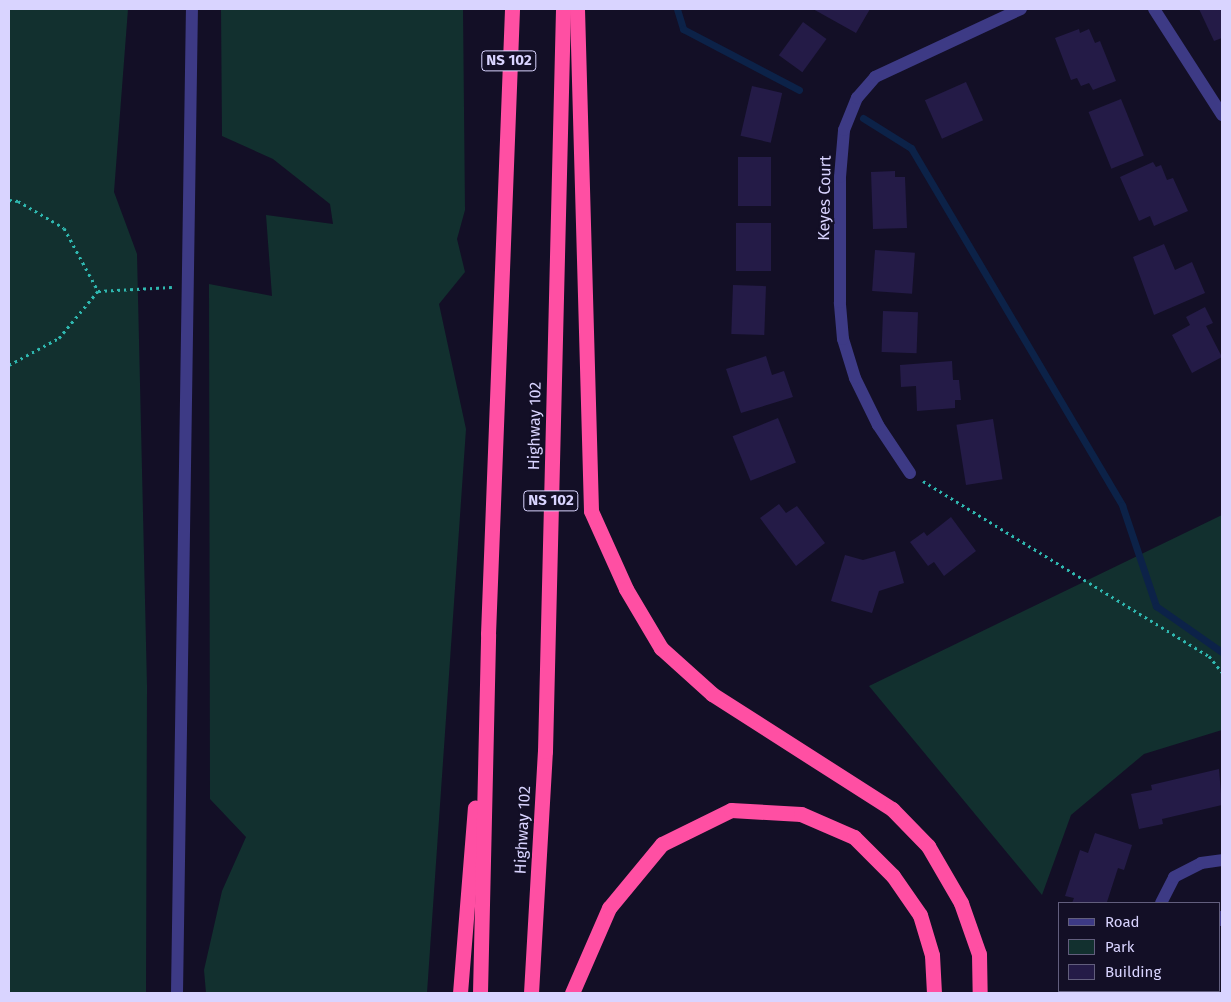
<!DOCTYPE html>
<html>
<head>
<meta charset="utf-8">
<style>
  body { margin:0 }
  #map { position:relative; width:1231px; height:1002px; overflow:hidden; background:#130f26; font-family:"Fira Sans",sans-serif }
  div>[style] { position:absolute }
  .green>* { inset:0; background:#12302f }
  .stream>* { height:7px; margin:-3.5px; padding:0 3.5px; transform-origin:3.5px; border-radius:3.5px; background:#0c2248 }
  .building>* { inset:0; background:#241b47; transform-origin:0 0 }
  .path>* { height:3px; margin-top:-1.5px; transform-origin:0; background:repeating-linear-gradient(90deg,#2fb8b0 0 2.5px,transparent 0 6.5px) }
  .minor>* { height:12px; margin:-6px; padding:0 6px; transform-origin:6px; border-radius:6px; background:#3d3a85 }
  .highway>* { height:15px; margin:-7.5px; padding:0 7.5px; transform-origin:7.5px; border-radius:7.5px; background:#ff4fa3 }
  span { translate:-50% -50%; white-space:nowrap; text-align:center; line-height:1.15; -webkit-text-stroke:4px #130f26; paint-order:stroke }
  .shield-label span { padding:1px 4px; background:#130f26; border:1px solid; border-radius:4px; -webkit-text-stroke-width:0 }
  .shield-label { font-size:15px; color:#d9d4ff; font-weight:700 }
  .street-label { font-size:16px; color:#d9d4ff }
  .frame { position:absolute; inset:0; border:10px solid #d9d4ff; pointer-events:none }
  .legend { position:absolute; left:1058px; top:902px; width:162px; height:90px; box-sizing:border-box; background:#130f26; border:1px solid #625e7d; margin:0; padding:6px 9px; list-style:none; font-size:15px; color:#d9d4ff }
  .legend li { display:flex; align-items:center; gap:10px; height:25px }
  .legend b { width:25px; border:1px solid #625e7d }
</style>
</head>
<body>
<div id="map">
  <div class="green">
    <div style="clip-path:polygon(9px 9px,128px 9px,114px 192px,137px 254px,147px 686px,146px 993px,9px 993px)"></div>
    <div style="clip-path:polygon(221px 9px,463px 9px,465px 210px,457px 239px,465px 272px,439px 304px,466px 429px,427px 993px,206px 993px,204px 970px,222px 891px,246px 837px,210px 799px,209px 284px,272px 296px,266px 215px,333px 224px,330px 204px,273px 159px,222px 136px)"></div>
    <div style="clip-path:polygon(1222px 515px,1222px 730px,1144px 754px,1071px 815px,1042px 895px,869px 686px)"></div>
  </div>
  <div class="stream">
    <div style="left:677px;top:9px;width:21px;rotate:73deg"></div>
    <div style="left:683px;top:29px;width:131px;rotate:27.7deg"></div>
    <div style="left:863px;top:118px;width:57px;rotate:32deg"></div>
    <div style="left:911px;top:148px;width:415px;rotate:59.4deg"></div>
    <div style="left:1122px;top:505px;width:107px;rotate:71.4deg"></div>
    <div style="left:1156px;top:606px;width:80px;rotate:34.9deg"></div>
  </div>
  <div class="building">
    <div style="clip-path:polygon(813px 9px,870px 9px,856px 33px)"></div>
    <div style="clip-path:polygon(1199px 9px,1222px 9px,1222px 38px,1214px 41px)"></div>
    <div style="left:803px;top:22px;width:29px;height:41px;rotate:36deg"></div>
    <div style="clip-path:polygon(1079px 29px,1080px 33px,1089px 29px,1095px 43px,1100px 41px,1116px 81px,1093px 90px,1089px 83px,1081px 86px,1077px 78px,1071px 80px,1055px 38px)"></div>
    <div style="left:966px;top:82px;width:42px;height:45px;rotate:66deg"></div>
    <div style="left:752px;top:86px;width:31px;height:51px;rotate:13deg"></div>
    <div style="left:1121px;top:99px;width:61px;height:35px;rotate:68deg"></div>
    <div style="left:738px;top:157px;width:33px;height:49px"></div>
    <div style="clip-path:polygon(1153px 162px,1156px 167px,1161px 165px,1167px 180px,1173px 178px,1188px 211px,1154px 226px,1150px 216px,1139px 221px,1120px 177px)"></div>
    <div style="clip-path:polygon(895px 171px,895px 177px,905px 177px,907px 228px,873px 229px,871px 172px)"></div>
    <div style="left:736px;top:223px;width:35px;height:48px"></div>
    <div style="clip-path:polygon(1164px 244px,1175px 270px,1192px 262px,1205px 293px,1154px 315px,1133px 257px)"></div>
    <div style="left:875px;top:250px;width:40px;height:41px;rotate:4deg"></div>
    <div style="left:733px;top:285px;width:33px;height:49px;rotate:2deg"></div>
    <div style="clip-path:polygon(1205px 307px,1213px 323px,1206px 326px,1222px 357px,1192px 373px,1172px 335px,1190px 325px,1186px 317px)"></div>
    <div style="left:883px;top:311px;width:35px;height:41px;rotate:2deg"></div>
    <div style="clip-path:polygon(766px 356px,772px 375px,784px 371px,793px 397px,741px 413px,726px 369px)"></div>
    <div style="clip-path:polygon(952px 361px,953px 380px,959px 380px,961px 400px,955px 400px,955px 408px,917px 411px,916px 386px,901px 387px,900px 365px)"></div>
    <div style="left:778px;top:418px;width:48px;height:49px;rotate:68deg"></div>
    <div style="left:993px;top:419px;width:61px;height:37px;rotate:81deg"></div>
    <div style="clip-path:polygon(779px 504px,786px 513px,797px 506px,825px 543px,796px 566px,760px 518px)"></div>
    <div style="clip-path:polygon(951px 517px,976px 551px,944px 576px,934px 562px,928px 566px,910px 542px,924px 532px,927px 536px)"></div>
    <div style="clip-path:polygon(895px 551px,904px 583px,879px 591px,872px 613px,831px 601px,845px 555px,863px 560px)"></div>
    <div style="clip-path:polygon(1219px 769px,1222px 805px,1162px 819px,1163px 824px,1139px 829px,1131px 794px,1152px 790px,1151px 785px)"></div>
    <div style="clip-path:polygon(1095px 833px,1132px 845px,1124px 870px,1118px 868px,1107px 902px,1110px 903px,1072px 903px,1074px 898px,1065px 896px,1080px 850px,1088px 853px)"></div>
    <div style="left:1100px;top:991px;width:39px;height:2px"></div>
  </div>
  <div class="path">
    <div style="left:9px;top:200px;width:9px;rotate:6deg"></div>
    <div style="left:18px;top:201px;width:53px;rotate:30.4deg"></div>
    <div style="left:64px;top:228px;width:72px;rotate:61.6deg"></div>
    <div style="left:9px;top:365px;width:57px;rotate:-28.4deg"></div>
    <div style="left:59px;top:338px;width:61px;rotate:-50.3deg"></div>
    <div style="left:98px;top:291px;width:74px;rotate:-3.1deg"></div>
    <div style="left:923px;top:481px;width:335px;rotate:31.5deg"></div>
    <div style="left:1209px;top:656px;width:21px;rotate:51deg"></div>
  </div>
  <div class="minor">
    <div style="left:1154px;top:9px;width:126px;rotate:57.3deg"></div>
    <div style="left:910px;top:473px;width:58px;rotate:-123.7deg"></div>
    <div style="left:878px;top:425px;width:52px;rotate:-116.1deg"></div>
    <div style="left:855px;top:378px;width:41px;rotate:-107.1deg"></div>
    <div style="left:843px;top:339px;width:37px;rotate:-95deg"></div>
    <div style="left:840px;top:302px;width:125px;rotate:-90deg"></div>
    <div style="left:840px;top:177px;width:47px;rotate:-85.1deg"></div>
    <div style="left:844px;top:130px;width:35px;rotate:-68deg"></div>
    <div style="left:857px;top:98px;width:28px;rotate:-49deg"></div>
    <div style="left:875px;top:77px;width:161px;rotate:-25deg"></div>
    <div style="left:1161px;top:903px;width:29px;rotate:-63deg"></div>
    <div style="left:1174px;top:877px;width:30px;rotate:-27deg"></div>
    <div style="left:1201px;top:863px;width:21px;rotate:-8deg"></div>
    <div style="left:1220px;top:920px;width:4px;rotate:-56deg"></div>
    <div style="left:1210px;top:991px;width:2px;rotate:63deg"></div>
    <div style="left:177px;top:993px;width:984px;rotate:-89.13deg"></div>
  </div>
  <div class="highway">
    <div style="left:577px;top:9px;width:502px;rotate:88.4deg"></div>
    <div style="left:591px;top:511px;width:85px;rotate:65.8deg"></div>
    <div style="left:626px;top:589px;width:69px;rotate:59.3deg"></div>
    <div style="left:661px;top:648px;width:69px;rotate:42deg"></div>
    <div style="left:712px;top:694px;width:214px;rotate:32.6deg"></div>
    <div style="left:892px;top:809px;width:52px;rotate:45.8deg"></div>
    <div style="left:928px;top:846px;width:66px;rotate:59.9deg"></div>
    <div style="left:961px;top:903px;width:54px;rotate:70.6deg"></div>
    <div style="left:979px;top:954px;width:39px;rotate:89deg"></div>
    <div style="left:460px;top:993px;width:186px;rotate:-85.4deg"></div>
    <div style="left:480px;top:993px;width:359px;rotate:-88.7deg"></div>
    <div style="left:488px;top:634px;width:625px;rotate:-87.8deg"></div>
    <div style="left:531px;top:993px;width:242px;rotate:-86.7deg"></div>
    <div style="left:545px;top:751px;width:742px;rotate:-88.61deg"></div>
    <div style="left:572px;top:993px;width:93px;rotate:-66.5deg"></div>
    <div style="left:609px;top:908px;width:83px;rotate:-50.4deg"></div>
    <div style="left:662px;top:844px;width:77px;rotate:-26.2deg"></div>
    <div style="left:731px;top:810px;width:70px;rotate:3.3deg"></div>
    <div style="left:801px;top:814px;width:58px;rotate:23.5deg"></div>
    <div style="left:854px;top:837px;width:55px;rotate:45deg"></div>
    <div style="left:893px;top:876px;width:47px;rotate:55.3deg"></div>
    <div style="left:920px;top:915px;width:42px;rotate:73.3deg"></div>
    <div style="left:932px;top:955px;width:38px;rotate:87deg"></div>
  </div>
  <div class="shield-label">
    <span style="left:509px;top:61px">NS 102</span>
    <span style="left:551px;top:501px">NS 102</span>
  </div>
  <div class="street-label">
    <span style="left:825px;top:198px;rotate:-89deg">Keyes Court</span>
    <span style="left:535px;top:426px;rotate:-89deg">Highway 102</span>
    <span style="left:523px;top:830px;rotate:-87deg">Highway 102</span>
  </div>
  <div class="frame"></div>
  <ul class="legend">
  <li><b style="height:6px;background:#3d3a85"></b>Road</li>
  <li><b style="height:14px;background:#12302f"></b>Park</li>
  <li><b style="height:14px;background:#241b47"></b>Building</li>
  </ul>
</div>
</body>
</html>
